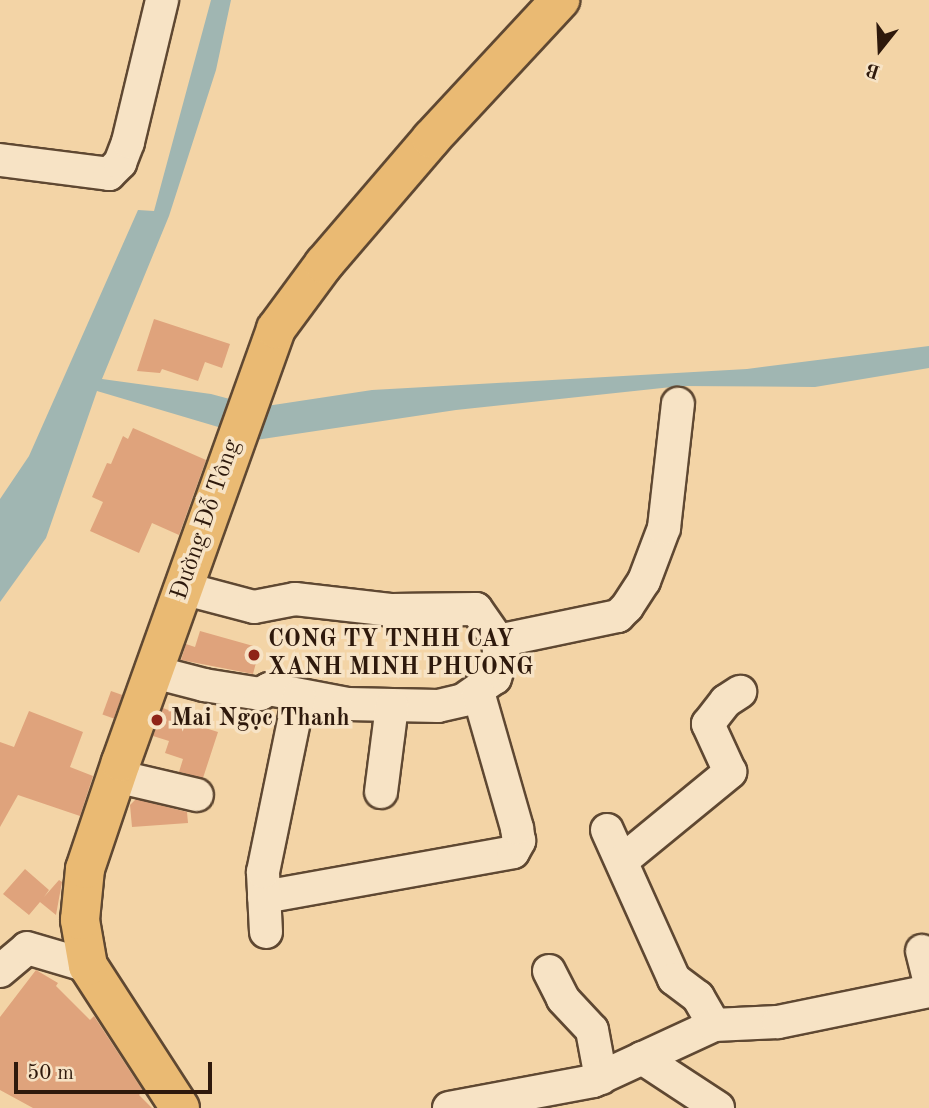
<!DOCTYPE html>
<html>
<head>
<meta charset="utf-8">
<style>
  body { margin:0 }
  #map { position:relative; width:929px; height:1108px; overflow:hidden; background:#f3d4a6; font-family:"Old Standard TT",serif }
  div>[style] { position:absolute }
  .water>* { inset:0; background:#a0b6b2 }
  .building>* { inset:0; background:#dfa37c; transform-origin:0 0 }
  .roads { filter:drop-shadow(2px 0 #5f4832) drop-shadow(-2px 0 #5f4832) drop-shadow(0 2px #5f4832) drop-shadow(0 -2px #5f4832) }
  .minor>* { height:32px; margin:-16px; padding:0 16px; transform-origin:16px; border-radius:16px; background:#f7e3c5 }
  .major>* { height:38px; margin:-19px; padding:0 19px; transform-origin:19px; border-radius:19px; background:#eaba73 }
  .dots>* { width:19px; height:19px; translate:-50% -50%; box-sizing:border-box; border:4px solid #f7e3c5; border-radius:50% }
  span { translate:-50% -50%; white-space:nowrap; text-align:center; line-height:1.15; -webkit-text-stroke:7px #f7e3c5; paint-order:stroke }
  .street-label { font-size:24px; color:#2e190c }
  .poi-label { font-size:24px; color:#2e190c; font-weight:700 }
  .left { translate:0 -50%; text-align:left }
  .north { position:absolute; left:845px; top:14px; width:70px; height:70px; -webkit-text-stroke:5px #f7e3c5; paint-order:stroke; rotate:198deg; font-size:19px; font-weight:700; line-height:28px; text-align:center; color:#2e190c }
  .north::after { content:''; display:block; margin:auto; width:24px; height:32px; background:#2e190c; clip-path:polygon(50% 0,100% 100%,50% 72%,0 100%) }
  .scale { position:absolute; left:14px; top:1062px; width:198px; height:32px; box-sizing:border-box; border:4px solid #2e190c; border-top:0; padding-left:9px; font-size:21px; line-height:24px; white-space:nowrap; color:#2e190c; -webkit-text-stroke:5px #f7e3c5; paint-order:stroke }
</style>
</head>
<body>
<div id="map">
  <div class="water">
    <div style="clip-path:polygon(211px 0,231px 0,216px 70px,169px 216px,102px 379px,211px 394px,260px 407px,372px 390px,747px 369px,929px 346px,929px 368px,815px 387px,681px 386px,456px 410px,249px 441px,225px 429px,97px 391px,46px 538px,0 602px,0 499px,29px 456px,138px 210px,154px 211px)"></div>
  </div>
  <div class="building">
    <div style="clip-path:polygon(154px 319px,230px 344px,222px 368px,205px 362px,198px 381px,162px 369px,160px 373px,137px 371px)"></div>
    <div style="clip-path:polygon(133px 428px,206px 460px,179px 535px,152px 523px,139px 553px,90px 531px,103px 502px,92px 497px,107px 463px,111px 464px,123px 436px,128px 439px)"></div>
    <div style="clip-path:polygon(200px 631px,260px 648px,253px 674px,181px 660px,186px 644px,195px 647px)"></div>
    <div style="left:111px;top:691px;width:12px;height:25px;rotate:20deg"></div>
    <div style="clip-path:polygon(163px 708px,179px 714px,177px 719px,218px 732px,203px 778px,179px 772px,183px 759px,165px 753px,169px 741px,153px 736px)"></div>
    <div style="clip-path:polygon(29px 711px,83px 732px,70px 767px,93px 776px,80px 816px,18px 795px,0 827px,0 742px,14px 747px)"></div>
    <div style="clip-path:polygon(136px 799px,187px 812px,188px 823px,132px 827px,130px 805px)"></div>
    <div style="clip-path:polygon(25px 869px,49px 890px,44px 897px,59px 880px,62px 882px,56px 915px,40px 902px,29px 915px,3px 894px)"></div>
    <div style="clip-path:polygon(36px 970px,58px 983px,56px 986px,90px 1020px,94px 1016px,143px 1091px,139px 1095px,152px 1108px,33px 1108px,0 1090px,0 1017px)"></div>
  </div>
  <div class="roads">
    <div class="minor">
      <div style="left:0;top:160px;width:110px;rotate:7.3deg"></div>
      <div style="left:109px;top:174px;width:16px;rotate:-45deg"></div>
      <div style="left:120px;top:163px;width:22px;rotate:-69deg"></div>
      <div style="left:128px;top:142px;width:146px;rotate:-76.5deg"></div>
      <div style="left:182px;top:588px;width:74px;rotate:14.8deg"></div>
      <div style="left:254px;top:607px;width:42px;rotate:-11deg"></div>
      <div style="left:295px;top:599px;width:98px;rotate:6.5deg"></div>
      <div style="left:392px;top:610px;width:84px;rotate:-0.7deg"></div>
      <div style="left:476px;top:609px;width:39px;rotate:55deg"></div>
      <div style="left:154px;top:672px;width:52px;rotate:14.6deg"></div>
      <div style="left:204px;top:685px;width:57px;rotate:9.1deg"></div>
      <div style="left:260px;top:694px;width:10px;rotate:-29deg"></div>
      <div style="left:269px;top:689px;width:80px;rotate:10.8deg"></div>
      <div style="left:348px;top:704px;width:90px;rotate:1.3deg"></div>
      <div style="left:438px;top:706px;width:26px;rotate:-13deg"></div>
      <div style="left:463px;top:700px;width:39px;rotate:-35deg"></div>
      <div style="left:495px;top:678px;width:16px;rotate:-72deg"></div>
      <div style="left:500px;top:663px;width:22px;rotate:-95deg"></div>
      <div style="left:498px;top:641px;width:123px;rotate:-11.8deg"></div>
      <div style="left:618px;top:616px;width:13px;rotate:-45deg"></div>
      <div style="left:627px;top:607px;width:31px;rotate:-57deg"></div>
      <div style="left:644px;top:581px;width:57px;rotate:-69.3deg"></div>
      <div style="left:664px;top:528px;width:125px;rotate:-83.6deg"></div>
      <div style="left:116px;top:776px;width:83px;rotate:13.2deg"></div>
      <div style="left:381px;top:792px;width:87px;rotate:-82.7deg"></div>
      <div style="left:607px;top:830px;width:163px;rotate:65.8deg"></div>
      <div style="left:674px;top:979px;width:30px;rotate:37deg"></div>
      <div style="left:698px;top:997px;width:32px;rotate:60deg"></div>
      <div style="left:623px;top:860px;width:139px;rotate:-39.4deg"></div>
      <div style="left:730px;top:772px;width:53px;rotate:-114.6deg"></div>
      <div style="left:708px;top:724px;width:29px;rotate:-52deg"></div>
      <div style="left:726px;top:701px;width:17px;rotate:-33deg"></div>
      <div style="left:264px;top:897px;width:253px;rotate:-10.2deg"></div>
      <div style="left:513px;top:852px;width:13px;rotate:-61deg"></div>
      <div style="left:519px;top:841px;width:13px;rotate:-99deg"></div>
      <div style="left:517px;top:828px;width:141px;rotate:-106deg"></div>
      <div style="left:266px;top:932px;width:60px;rotate:-92.9deg"></div>
      <div style="left:263px;top:872px;width:180px;rotate:-78.4deg"></div>
      <div style="left:922px;top:951px;width:30px;rotate:76deg"></div>
      <div style="left:0;top:971px;width:35px;rotate:-40deg"></div>
      <div style="left:27px;top:948px;width:64px;rotate:16.4deg"></div>
      <div style="left:549px;top:971px;width:31px;rotate:63deg"></div>
      <div style="left:563px;top:999px;width:42px;rotate:46.9deg"></div>
      <div style="left:592px;top:1030px;width:49px;rotate:79.4deg"></div>
      <div style="left:642px;top:1058px;width:91px;rotate:33.3deg"></div>
      <div style="left:449px;top:1108px;width:147px;rotate:-10.6deg"></div>
      <div style="left:593px;top:1081px;width:133px;rotate:-24.8deg"></div>
      <div style="left:714px;top:1025px;width:64px;rotate:-2.7deg"></div>
      <div style="left:778px;top:1022px;width:154px;rotate:-11.6deg"></div>
    </div>
    <div class="major">
      <div style="left:180px;top:1108px;width:169px;rotate:-122.9deg"></div>
      <div style="left:88px;top:966px;width:47px;rotate:-99.9deg"></div>
      <div style="left:80px;top:920px;width:51px;rotate:-84.4deg"></div>
      <div style="left:85px;top:869px;width:113px;rotate:-71.4deg"></div>
      <div style="left:121px;top:762px;width:460px;rotate:-70.3deg"></div>
      <div style="left:276px;top:329px;width:81px;rotate:-53.6deg"></div>
      <div style="left:324px;top:264px;width:165px;rotate:-49.4deg"></div>
      <div style="left:431px;top:139px;width:190px;rotate:-47.1deg"></div>
    </div>
  </div>
  <div class="dots">
    <div style="left:254px;top:655px;background:#8f2418"></div>
    <div style="left:157px;top:720px;background:#8f2418"></div>
  </div>
  <div class="street-label">
    <span style="left:207px;top:520px;rotate:-71deg">Đường Đỗ Tông</span>
  </div>
  <div class="poi-label">
    <span class="left" style="left:268px;top:655px">CONG TY TNHH CAY<br>XANH MINH PHUONG</span>
    <span class="left" style="left:171px;top:720px">Mai Ngọc Thanh</span>
  </div>
  <div class="north">B</div>
  <div class="scale">50 m</div>
</div>
</body>
</html>
